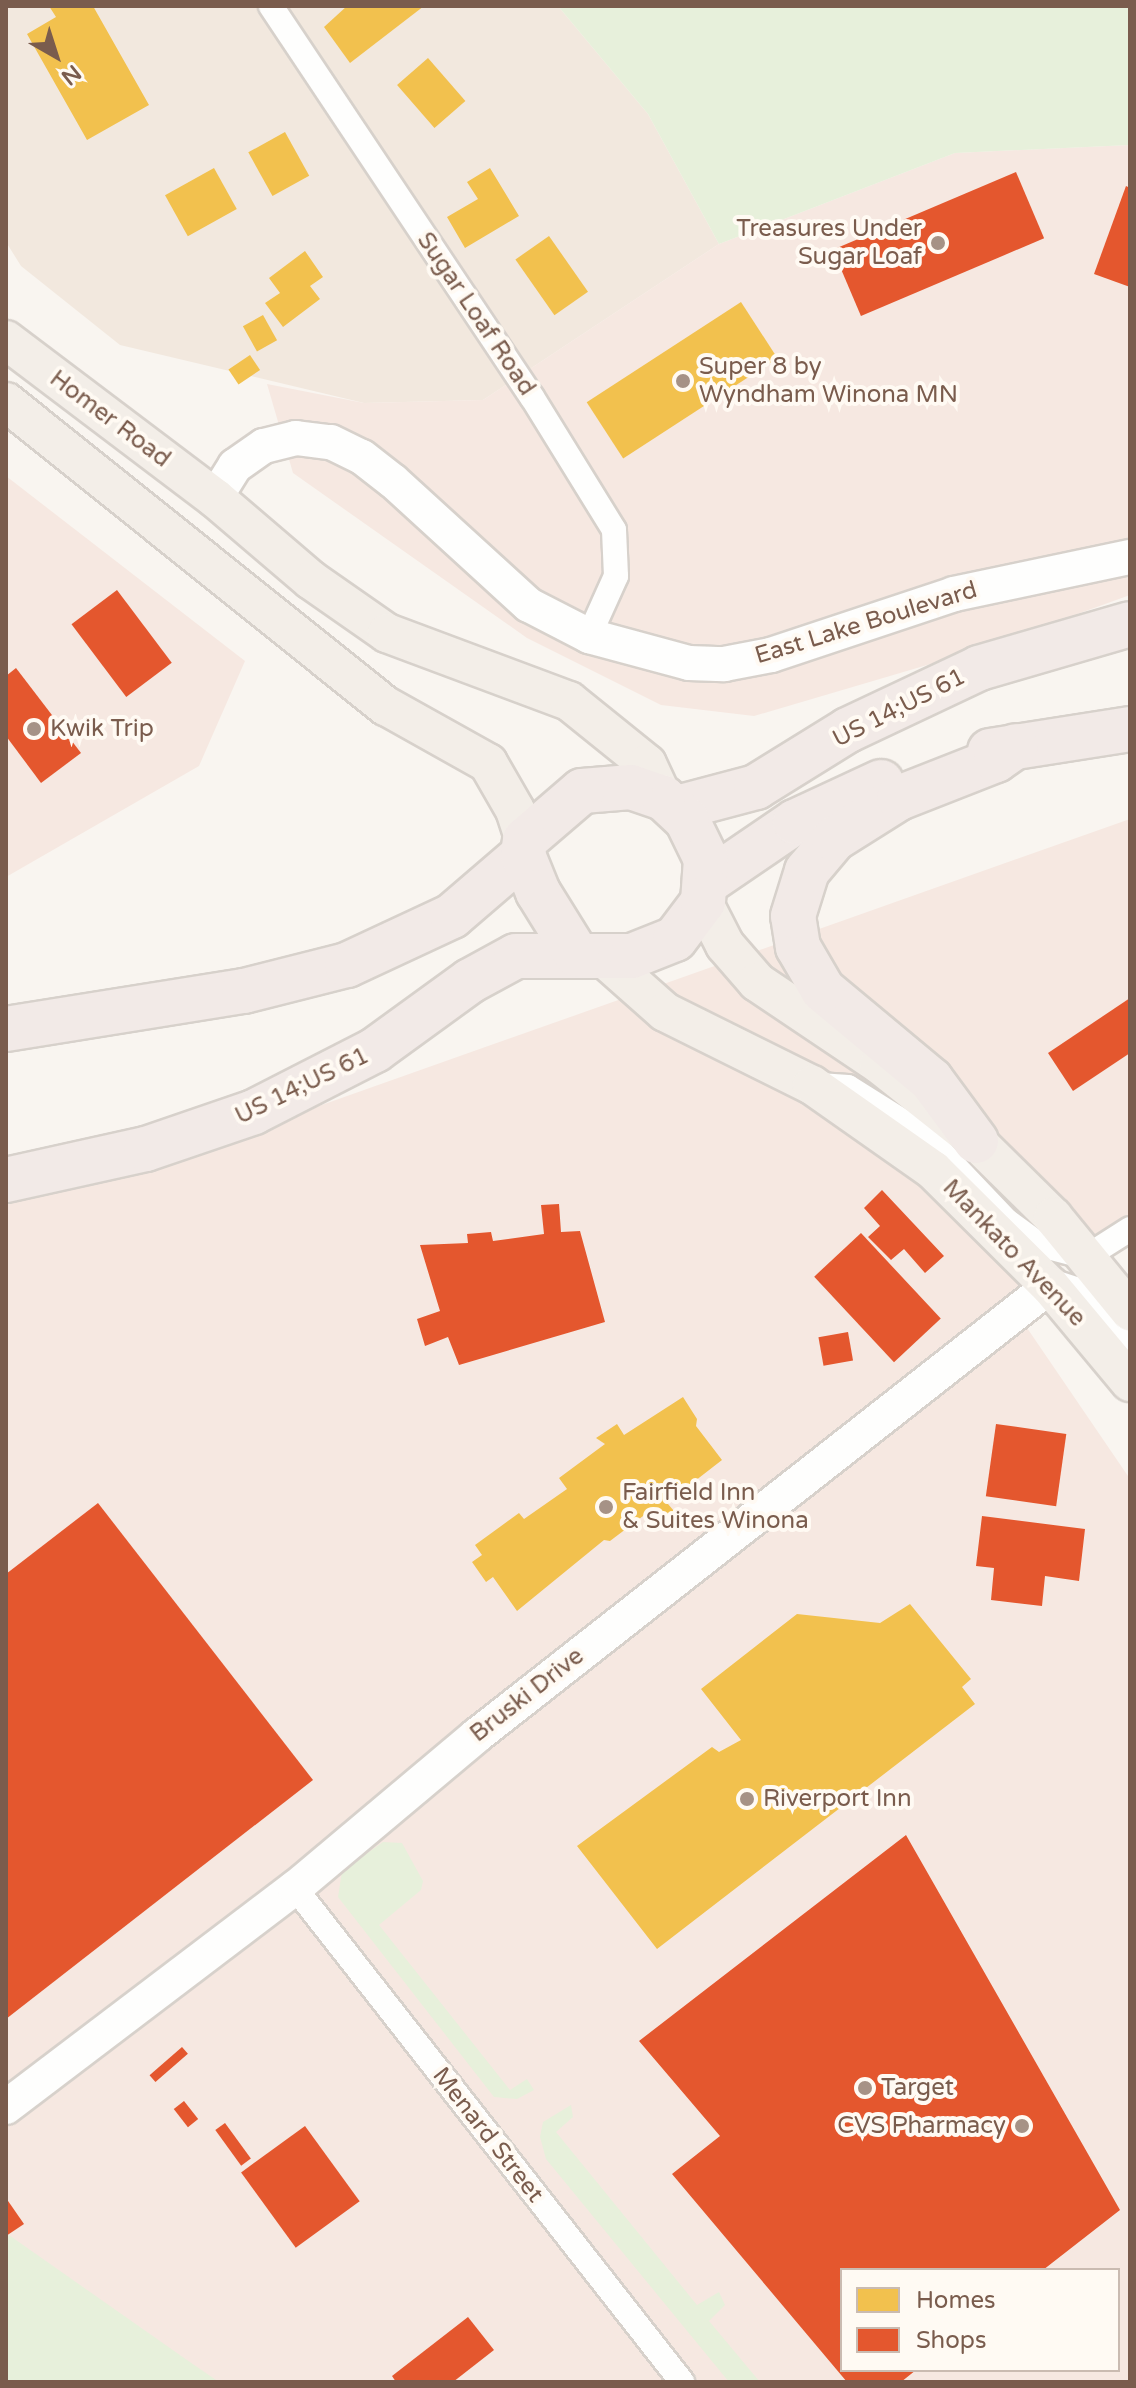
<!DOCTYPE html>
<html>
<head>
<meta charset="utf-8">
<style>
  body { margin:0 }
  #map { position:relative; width:1136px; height:2388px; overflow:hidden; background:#f9f5f0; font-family:"Varela Round",sans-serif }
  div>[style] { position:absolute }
  .residential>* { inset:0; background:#f2e8de }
  .commercial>* { inset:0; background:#f6e8e1 }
  .green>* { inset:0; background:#e7f0db }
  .homes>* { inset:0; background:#f2c14e; transform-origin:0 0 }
  .shops>* { inset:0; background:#e4572e; transform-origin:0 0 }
  .roads { filter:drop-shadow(2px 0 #d7d1cb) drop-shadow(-2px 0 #d7d1cb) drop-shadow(0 2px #d7d1cb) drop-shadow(0 -2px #d7d1cb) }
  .street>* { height:24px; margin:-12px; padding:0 12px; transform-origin:12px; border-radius:12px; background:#fefefd }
  .secondary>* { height:34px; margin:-17px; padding:0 17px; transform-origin:17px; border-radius:17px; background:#fefefd }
  .primary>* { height:38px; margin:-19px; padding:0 19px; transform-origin:19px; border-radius:19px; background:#f3eee8 }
  .highway>* { height:44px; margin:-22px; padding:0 22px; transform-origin:22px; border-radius:22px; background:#f2eae7 }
  .dots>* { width:22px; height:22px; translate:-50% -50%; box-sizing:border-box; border:4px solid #fffaf3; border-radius:50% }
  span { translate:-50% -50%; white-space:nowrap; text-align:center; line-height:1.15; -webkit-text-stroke:8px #fffaf3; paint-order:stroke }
  .poi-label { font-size:24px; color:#7a5c4d }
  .right { translate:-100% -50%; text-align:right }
  .left { translate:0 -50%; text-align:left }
  .street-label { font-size:24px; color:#7a5c4d }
  .frame { position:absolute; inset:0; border:8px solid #7a5c4d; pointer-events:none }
  .legend { position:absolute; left:840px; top:2268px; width:280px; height:104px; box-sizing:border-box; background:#fffaf3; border:2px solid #cabbb1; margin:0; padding:10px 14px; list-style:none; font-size:24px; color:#7a5c4d }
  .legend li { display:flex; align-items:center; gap:16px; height:40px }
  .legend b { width:40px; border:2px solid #cabbb1 }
  .north { position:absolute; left:16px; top:16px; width:80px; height:80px; -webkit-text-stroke:6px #fffaf3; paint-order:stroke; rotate:141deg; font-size:22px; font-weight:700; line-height:32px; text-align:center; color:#7a5c4d }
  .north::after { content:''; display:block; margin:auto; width:28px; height:36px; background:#7a5c4d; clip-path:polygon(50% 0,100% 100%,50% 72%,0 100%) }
</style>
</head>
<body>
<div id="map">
  <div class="residential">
    <div style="clip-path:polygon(6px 6px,558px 6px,648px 114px,719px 244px,483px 400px,364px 403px,120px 345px,21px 266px,6px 242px)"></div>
  </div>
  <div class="commercial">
    <div style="clip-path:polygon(1130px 145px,1130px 595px,978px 650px,754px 716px,661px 705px,527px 638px,293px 473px,267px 384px,364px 403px,483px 400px,719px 244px,955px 153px)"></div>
    <div style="clip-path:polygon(6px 476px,245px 661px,199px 766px,6px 877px)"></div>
    <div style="clip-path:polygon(evenodd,1130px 819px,1130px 1223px,1008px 1300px,1130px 1479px,1130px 2382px,6px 2382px,6px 1202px,217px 1142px,1130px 819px,842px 2270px,1118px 2270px,1118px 2370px,842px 2370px,842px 2270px)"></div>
  </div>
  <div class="green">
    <div style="clip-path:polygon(558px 6px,1130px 6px,1130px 145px,955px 153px,719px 244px,648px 114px)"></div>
    <div style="clip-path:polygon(383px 1842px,402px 1843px,423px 1881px,421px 1890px,379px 1925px,510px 2090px,527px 2079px,534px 2090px,517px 2099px,494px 2097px,338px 1897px,342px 1871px)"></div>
    <div style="clip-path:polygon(571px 2105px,573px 2117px,556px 2132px,697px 2305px,719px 2292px,725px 2305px,709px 2321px,760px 2382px,729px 2382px,546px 2159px,540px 2137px,543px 2122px)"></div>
    <div style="clip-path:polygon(6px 2233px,187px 2360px,219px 2382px,6px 2382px)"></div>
  </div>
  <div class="homes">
    <div style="clip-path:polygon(49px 6px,93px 6px,149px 105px,87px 140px,27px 34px,56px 17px)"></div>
    <div style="clip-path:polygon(347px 6px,424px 6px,350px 63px,324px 27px)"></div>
    <div style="left:428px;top:58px;width:57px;height:41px;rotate:49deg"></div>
    <div style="left:285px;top:132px;width:50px;height:42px;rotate:61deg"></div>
    <div style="left:214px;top:168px;width:47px;height:56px;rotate:61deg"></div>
    <div style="clip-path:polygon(490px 168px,519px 216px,465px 248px,447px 217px,478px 199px,467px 182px)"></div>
    <div style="left:549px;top:236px;width:68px;height:41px;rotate:55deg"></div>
    <div style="clip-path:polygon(305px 251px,323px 277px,310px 286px,320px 299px,283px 327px,265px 303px,280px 293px,269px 278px)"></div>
    <div style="left:741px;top:302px;width:67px;height:184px;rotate:57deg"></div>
    <div style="left:263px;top:315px;width:29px;height:23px;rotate:61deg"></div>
    <div style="left:250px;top:355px;width:18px;height:26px;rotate:56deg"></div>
    <div style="clip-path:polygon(683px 1397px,697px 1419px,696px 1426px,722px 1460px,673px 1498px,668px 1504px,674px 1511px,656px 1524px,647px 1513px,610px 1541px,604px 1540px,517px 1611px,493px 1577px,486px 1582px,472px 1562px,482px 1555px,475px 1545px,519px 1513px,524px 1519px,567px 1489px,559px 1478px,605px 1444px,596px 1438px,617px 1424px,624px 1435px)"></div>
    <div style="clip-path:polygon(910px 1604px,971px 1679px,962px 1687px,975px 1704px,657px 1949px,577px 1846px,712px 1747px,719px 1752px,741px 1740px,701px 1689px,797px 1614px,880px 1623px)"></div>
  </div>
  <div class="shops">
    <div style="left:1016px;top:172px;width:72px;height:199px;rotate:67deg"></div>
    <div style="clip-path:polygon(1126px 186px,1130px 188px,1130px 287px,1094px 274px)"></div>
    <div style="left:117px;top:590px;width:91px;height:57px;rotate:53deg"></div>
    <div style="clip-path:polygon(16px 668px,81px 753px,41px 783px,6px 736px,6px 676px)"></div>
    <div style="clip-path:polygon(1130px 998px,1130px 1053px,1073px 1091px,1048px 1053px)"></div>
    <div style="clip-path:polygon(882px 1190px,944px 1256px,925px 1273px,904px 1249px,891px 1260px,868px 1237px,880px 1226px,864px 1208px)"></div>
    <div style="clip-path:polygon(559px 1204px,561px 1232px,580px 1231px,605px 1322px,459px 1365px,448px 1337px,425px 1346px,417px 1319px,440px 1311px,420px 1245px,468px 1243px,467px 1234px,491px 1232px,493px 1241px,544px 1234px,541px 1205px)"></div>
    <div style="left:861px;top:1233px;width:117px;height:64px;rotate:47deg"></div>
    <div style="left:848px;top:1332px;width:29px;height:30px;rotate:80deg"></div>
    <div style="left:996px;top:1424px;width:71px;height:73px;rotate:8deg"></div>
    <div style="clip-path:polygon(98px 1503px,313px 1780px,6px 2019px,6px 1574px)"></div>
    <div style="clip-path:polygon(982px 1516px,1085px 1529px,1079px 1581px,1045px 1576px,1042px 1606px,991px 1600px,994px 1568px,976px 1566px)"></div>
    <div style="clip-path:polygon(906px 1835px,1120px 2210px,1043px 2270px,842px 2270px,842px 2370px,916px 2370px,901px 2382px,847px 2382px,672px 2174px,720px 2136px,639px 2041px)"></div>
    <div style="left:182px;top:2047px;width:9px;height:43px;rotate:49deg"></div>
    <div style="left:184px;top:2101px;width:23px;height:13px;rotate:52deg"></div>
    <div style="left:225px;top:2123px;width:44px;height:12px;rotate:54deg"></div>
    <div style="left:305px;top:2126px;width:93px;height:79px;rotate:54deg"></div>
    <div style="clip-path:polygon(6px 2198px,24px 2224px,6px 2236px)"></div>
    <div style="clip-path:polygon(468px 2317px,494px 2350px,453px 2382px,396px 2382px,392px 2376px)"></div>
  </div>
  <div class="roads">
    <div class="street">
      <div style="left:271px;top:6px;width:470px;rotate:56.3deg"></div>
      <div style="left:532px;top:397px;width:156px;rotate:58.3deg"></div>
      <div style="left:614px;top:530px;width:46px;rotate:87.5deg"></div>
      <div style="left:616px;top:576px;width:66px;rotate:114.2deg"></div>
      <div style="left:819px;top:1085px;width:29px;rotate:4deg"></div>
      <div style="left:848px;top:1087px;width:92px;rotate:32.1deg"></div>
      <div style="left:926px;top:1136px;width:117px;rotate:46.4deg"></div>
      <div style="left:1007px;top:1221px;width:41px;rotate:36deg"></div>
      <div style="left:1040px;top:1245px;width:48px;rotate:14.6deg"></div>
      <div style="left:1086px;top:1257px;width:52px;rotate:-32.5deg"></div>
      <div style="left:295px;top:1888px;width:628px;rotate:51.92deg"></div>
    </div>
    <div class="secondary">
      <div style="left:215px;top:498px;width:38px;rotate:-58deg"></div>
      <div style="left:235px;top:466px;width:35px;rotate:-35deg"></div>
      <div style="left:264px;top:446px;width:33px;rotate:-14deg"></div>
      <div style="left:296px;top:438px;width:35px;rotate:7deg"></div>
      <div style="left:331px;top:442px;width:34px;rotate:26deg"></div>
      <div style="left:362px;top:457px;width:39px;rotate:38deg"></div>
      <div style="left:393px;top:481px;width:184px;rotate:42.4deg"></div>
      <div style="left:529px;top:605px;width:68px;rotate:27.3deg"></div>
      <div style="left:589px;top:636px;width:104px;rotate:15.1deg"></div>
      <div style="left:689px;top:663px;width:35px;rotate:2deg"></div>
      <div style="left:724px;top:664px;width:48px;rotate:-10.8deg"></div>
      <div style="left:771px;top:655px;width:193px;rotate:-18.4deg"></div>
      <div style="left:954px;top:594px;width:180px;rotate:-11.9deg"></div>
      <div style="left:6px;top:2107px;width:363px;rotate:-37.2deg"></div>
      <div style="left:295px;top:1888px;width:236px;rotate:-40deg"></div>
      <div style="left:476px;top:1736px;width:729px;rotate:-38.1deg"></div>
      <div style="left:1050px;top:1286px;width:45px;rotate:18deg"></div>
      <div style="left:1093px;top:1300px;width:52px;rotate:45deg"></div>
    </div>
    <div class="primary">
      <div style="left:6px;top:340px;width:262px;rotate:37.1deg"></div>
      <div style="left:215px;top:498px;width:126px;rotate:40.5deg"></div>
      <div style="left:311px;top:580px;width:93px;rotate:34.9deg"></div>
      <div style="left:387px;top:633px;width:194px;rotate:20.5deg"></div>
      <div style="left:569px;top:701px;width:100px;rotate:38.9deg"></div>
      <div style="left:647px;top:764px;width:38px;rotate:65deg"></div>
      <div style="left:6px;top:402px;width:487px;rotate:38.7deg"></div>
      <div style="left:386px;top:706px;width:117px;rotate:29.2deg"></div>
      <div style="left:488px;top:763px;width:54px;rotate:60.1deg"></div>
      <div style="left:515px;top:810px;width:32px;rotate:72deg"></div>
      <div style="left:703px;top:902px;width:48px;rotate:62.9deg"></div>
      <div style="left:725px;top:945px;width:49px;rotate:49.1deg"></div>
      <div style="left:757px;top:982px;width:147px;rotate:33.9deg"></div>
      <div style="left:879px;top:1064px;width:124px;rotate:38.4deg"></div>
      <div style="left:976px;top:1141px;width:108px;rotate:44.6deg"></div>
      <div style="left:1053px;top:1217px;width:122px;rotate:50.7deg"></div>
      <div style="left:604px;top:958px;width:81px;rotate:41.5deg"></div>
      <div style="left:665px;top:1012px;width:164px;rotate:26.4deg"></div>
      <div style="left:812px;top:1085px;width:148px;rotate:35.1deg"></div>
      <div style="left:933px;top:1170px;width:165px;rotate:44.8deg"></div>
      <div style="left:1050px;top:1286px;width:125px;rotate:50.2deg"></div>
    </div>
    <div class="highway">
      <div style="left:990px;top:751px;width:142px;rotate:-8.9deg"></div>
      <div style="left:677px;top:808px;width:82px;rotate:-14.9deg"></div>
      <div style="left:756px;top:787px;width:108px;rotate:-31.8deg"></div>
      <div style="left:848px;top:730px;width:145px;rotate:-25.3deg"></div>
      <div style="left:979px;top:668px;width:157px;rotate:-16.2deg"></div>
      <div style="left:707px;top:882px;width:107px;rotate:-34.3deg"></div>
      <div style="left:795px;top:822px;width:95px;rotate:-24.9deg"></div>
      <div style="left:6px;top:1029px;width:241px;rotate:-9.1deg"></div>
      <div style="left:244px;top:991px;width:106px;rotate:-14.2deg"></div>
      <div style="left:347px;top:965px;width:116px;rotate:-25deg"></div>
      <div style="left:452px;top:916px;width:94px;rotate:-40.7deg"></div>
      <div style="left:976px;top:1141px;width:76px;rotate:-126.4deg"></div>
      <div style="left:931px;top:1080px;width:141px;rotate:-140.2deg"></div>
      <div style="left:823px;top:990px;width:50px;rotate:-120.2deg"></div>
      <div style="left:798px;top:947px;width:31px;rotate:-99deg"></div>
      <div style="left:793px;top:916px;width:47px;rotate:-72.7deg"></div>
      <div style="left:807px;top:871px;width:42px;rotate:-49.8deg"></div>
      <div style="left:834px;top:839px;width:77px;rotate:-32.2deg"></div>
      <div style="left:899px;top:798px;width:104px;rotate:-21.4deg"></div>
      <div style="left:996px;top:760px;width:24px;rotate:-35deg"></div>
      <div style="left:6px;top:1180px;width:143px;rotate:-12.5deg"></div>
      <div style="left:146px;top:1149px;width:114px;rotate:-18.9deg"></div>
      <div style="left:254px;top:1112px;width:136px;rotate:-27.1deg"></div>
      <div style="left:375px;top:1050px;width:117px;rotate:-36deg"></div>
      <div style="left:470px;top:981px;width:52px;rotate:-28.5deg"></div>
      <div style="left:516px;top:956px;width:116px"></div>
      <div style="left:632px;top:956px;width:46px;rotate:-21.6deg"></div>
      <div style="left:675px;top:939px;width:46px;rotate:-52.9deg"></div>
      <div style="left:703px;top:902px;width:43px;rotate:-86deg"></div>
      <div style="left:706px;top:859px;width:43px;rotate:-116deg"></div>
      <div style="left:687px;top:820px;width:33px;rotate:-137deg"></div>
      <div style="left:663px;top:798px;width:34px;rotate:-161deg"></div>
      <div style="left:631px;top:787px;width:49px;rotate:175.3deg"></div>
      <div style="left:582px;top:791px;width:75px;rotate:139.3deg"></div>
      <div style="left:525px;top:840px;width:15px;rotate:98deg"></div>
      <div style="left:523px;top:855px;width:40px;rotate:68deg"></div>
      <div style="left:538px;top:892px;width:74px;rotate:58.2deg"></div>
    </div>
  </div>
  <div class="dots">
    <div style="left:938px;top:243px;background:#a69286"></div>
    <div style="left:683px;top:381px;background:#a69286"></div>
    <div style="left:34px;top:729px;background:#a69286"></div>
    <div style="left:606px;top:1507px;background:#a69286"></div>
    <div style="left:747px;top:1799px;background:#a69286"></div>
    <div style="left:865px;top:2088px;background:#a69286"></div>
    <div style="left:1022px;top:2126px;background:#a69286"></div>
  </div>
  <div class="poi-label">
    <span class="right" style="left:922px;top:243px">Treasures Under<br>Sugar Loaf</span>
    <span class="left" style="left:699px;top:381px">Super 8 by<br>Wyndham Winona MN</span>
    <span class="left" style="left:50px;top:729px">Kwik Trip</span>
    <span class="left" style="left:622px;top:1507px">Fairfield Inn<br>&amp; Suites Winona</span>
    <span class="left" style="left:763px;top:1799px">Riverport Inn</span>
    <span class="left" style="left:881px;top:2088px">Target</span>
    <span class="right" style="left:1006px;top:2126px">CVS Pharmacy</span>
  </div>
  <div class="street-label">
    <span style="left:476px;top:314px;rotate:56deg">Sugar Loaf Road</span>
    <span style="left:110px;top:419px;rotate:37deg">Homer Road</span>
    <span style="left:866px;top:623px;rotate:-17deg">East Lake Boulevard</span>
    <span style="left:899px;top:708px;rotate:-27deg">US 14;US 61</span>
    <span style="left:302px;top:1086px;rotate:-26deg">US 14;US 61</span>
    <span style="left:1014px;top:1253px;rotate:46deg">Mankato Avenue</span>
    <span style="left:527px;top:1695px;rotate:-38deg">Bruski Drive</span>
    <span style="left:488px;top:2135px;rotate:52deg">Menard Street</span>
  </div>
  <div class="frame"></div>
  <ul class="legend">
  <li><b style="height:22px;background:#f2c14e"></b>Homes</li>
  <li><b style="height:22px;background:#e4572e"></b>Shops</li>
  </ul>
  <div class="north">N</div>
</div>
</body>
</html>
